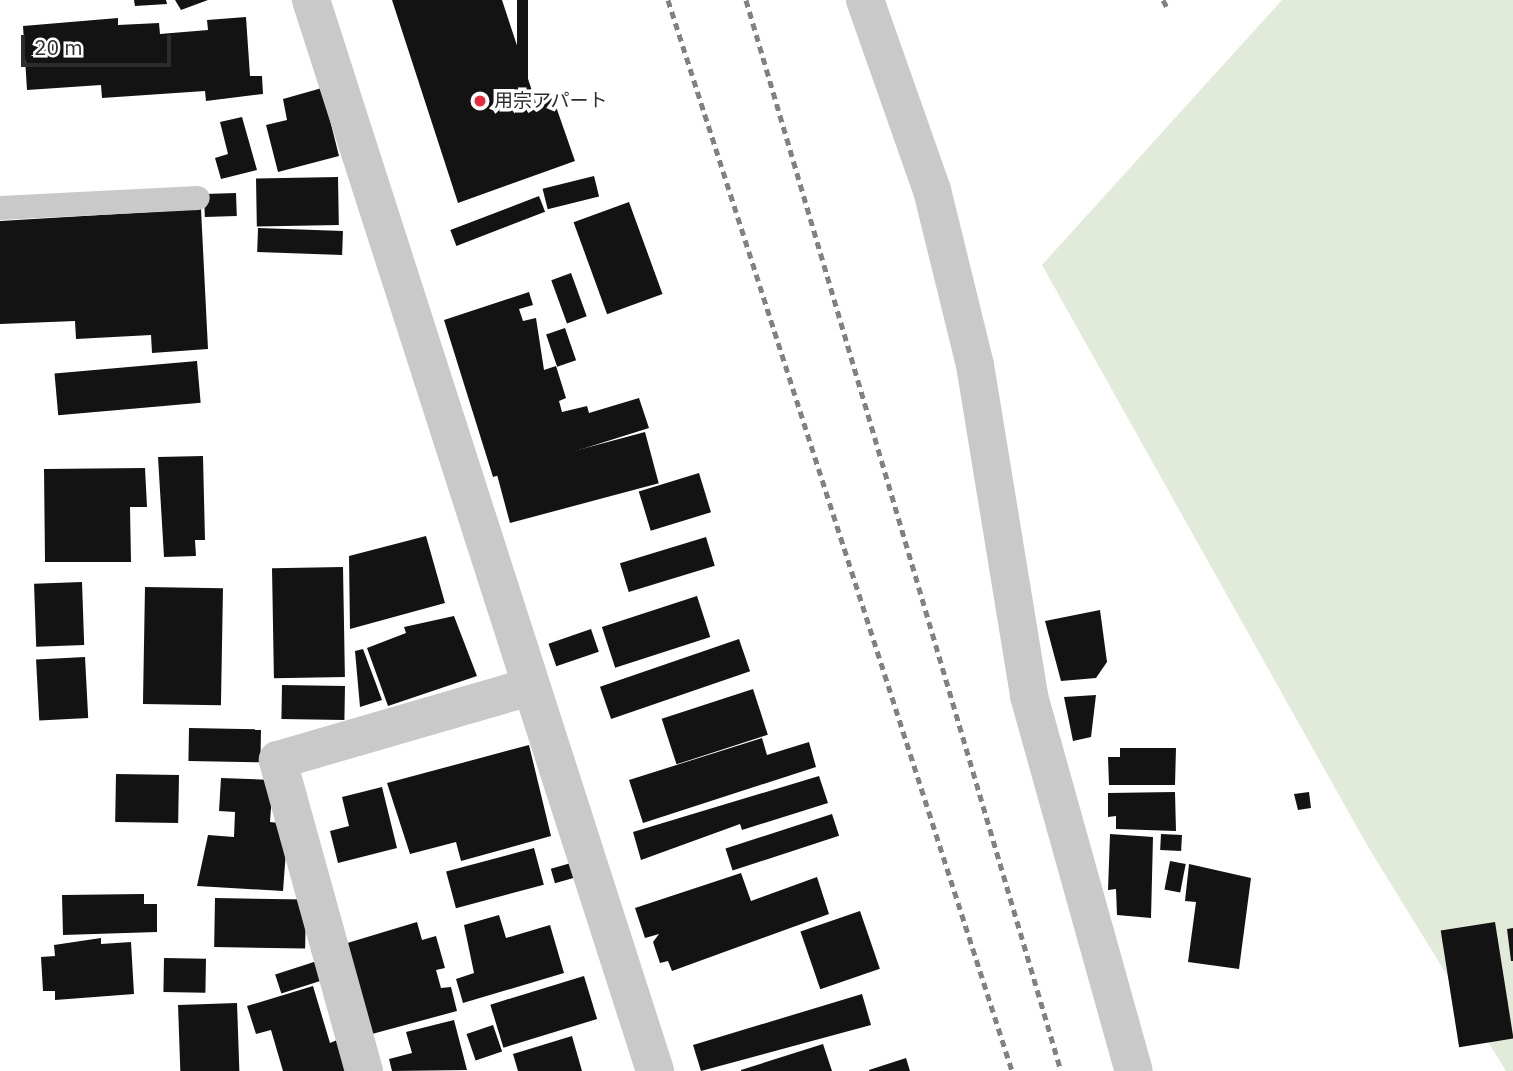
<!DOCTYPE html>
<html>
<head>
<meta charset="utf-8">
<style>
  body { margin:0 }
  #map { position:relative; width:1513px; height:1071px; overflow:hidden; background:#fff; font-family:"IBM Plex Sans","Noto Sans JP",sans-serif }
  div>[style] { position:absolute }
  .green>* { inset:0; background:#e2ead9 }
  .building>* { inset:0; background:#131313; transform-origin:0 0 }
  .lane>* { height:24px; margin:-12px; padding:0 12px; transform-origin:12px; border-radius:12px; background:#c9c9c9 }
  .street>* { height:38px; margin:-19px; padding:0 19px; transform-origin:19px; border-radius:19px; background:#c9c9c9 }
  .rail>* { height:5px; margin-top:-2.5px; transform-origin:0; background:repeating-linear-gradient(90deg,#818181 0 7px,transparent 0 12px) }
  .dots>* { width:19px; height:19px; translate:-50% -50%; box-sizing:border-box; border:4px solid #fff; border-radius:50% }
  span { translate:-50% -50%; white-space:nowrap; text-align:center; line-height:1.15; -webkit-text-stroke:7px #fff; paint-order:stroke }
  .poi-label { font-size:19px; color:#2c2c2c }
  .left { translate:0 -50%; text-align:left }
  .scale { position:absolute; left:21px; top:35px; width:150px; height:32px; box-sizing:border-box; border:4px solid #2c2c2c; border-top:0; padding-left:9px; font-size:21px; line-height:24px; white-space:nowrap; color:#2c2c2c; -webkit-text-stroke:5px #fff; paint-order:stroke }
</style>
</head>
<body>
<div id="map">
  <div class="green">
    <div style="clip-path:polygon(1282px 0,1513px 0,1513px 1071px,1506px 1071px,1367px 845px,1042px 265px)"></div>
  </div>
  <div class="building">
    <div style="clip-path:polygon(134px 0,166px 0,167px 4px,135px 6px)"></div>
    <div style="clip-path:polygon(175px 0,208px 0,181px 10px)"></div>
    <div style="clip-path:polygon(392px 0,502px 0,536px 103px,553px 98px,575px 161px,458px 203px)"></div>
    <div style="left:517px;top:0;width:11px;height:87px"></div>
    <div style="clip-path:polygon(246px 17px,250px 76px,262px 76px,263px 94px,206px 101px,205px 91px,102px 98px,101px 85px,27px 90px,23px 26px,118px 18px,118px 25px,159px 23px,160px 34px,208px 30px,207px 20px)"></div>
    <div style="clip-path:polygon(322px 88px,339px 156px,278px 172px,266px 125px,287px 120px,283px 99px)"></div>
    <div style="clip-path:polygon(242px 117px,257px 170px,221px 179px,215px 158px,228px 154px,220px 122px)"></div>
    <div style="left:594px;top:176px;width:21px;height:53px;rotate:76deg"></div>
    <div style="left:338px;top:177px;width:48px;height:82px;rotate:89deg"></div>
    <div style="left:236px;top:193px;width:23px;height:32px;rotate:88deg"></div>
    <div style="left:539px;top:196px;width:17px;height:95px;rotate:69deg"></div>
    <div style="left:629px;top:202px;width:98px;height:59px;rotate:70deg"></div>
    <div style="clip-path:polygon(201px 209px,208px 349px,152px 353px,151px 335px,76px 339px,75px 321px,0 324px,0 221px)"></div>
    <div style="left:258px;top:228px;width:85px;height:24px;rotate:2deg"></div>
    <div style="left:571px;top:273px;width:46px;height:21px;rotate:70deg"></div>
    <div style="clip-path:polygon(529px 292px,533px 305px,519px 309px,523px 321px,536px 318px,544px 370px,556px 366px,566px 398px,559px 401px,562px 412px,587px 406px,589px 413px,639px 398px,649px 428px,493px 477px,444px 320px)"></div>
    <div style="left:565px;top:328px;width:34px;height:20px;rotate:71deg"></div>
    <div style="left:197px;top:361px;width:42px;height:143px;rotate:85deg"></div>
    <div style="left:645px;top:432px;width:53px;height:154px;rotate:75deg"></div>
    <div style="clip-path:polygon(203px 456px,205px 540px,195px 540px,196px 556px,164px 557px,158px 457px)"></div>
    <div style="clip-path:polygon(145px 468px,147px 507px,130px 507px,131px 562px,45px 562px,44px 469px)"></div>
    <div style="left:699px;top:473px;width:41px;height:63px;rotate:73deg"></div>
    <div style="clip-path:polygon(426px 536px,445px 603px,350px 629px,349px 556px)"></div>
    <div style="left:706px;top:537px;width:30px;height:90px;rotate:73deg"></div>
    <div style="left:343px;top:567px;width:110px;height:71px;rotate:89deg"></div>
    <div style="left:82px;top:582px;width:63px;height:48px;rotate:88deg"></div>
    <div style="left:145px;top:587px;width:78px;height:117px;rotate:1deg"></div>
    <div style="left:697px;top:596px;width:43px;height:100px;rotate:72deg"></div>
    <div style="clip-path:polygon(1100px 610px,1107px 662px,1096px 678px,1061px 681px,1045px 621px)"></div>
    <div style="clip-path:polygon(454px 616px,477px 676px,388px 706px,367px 648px,406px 633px,404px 627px)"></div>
    <div style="left:591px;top:629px;width:24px;height:45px;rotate:71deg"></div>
    <div style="left:739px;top:639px;width:34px;height:147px;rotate:71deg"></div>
    <div style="clip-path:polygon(363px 649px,382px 700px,360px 707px,355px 651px)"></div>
    <div style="left:85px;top:657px;width:61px;height:49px;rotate:87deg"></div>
    <div style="left:282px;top:685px;width:63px;height:34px;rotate:1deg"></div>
    <div style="left:753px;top:689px;width:48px;height:96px;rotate:72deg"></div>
    <div style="clip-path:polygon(1096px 695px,1091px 737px,1073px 741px,1064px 697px)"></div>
    <div style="left:189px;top:728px;width:72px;height:33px;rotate:1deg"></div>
    <div style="clip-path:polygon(762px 738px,767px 755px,809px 742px,816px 767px,643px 823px,629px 780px)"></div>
    <div style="clip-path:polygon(529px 745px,551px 836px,461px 861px,456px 842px,410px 854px,387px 783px)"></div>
    <div style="clip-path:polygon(1120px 748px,1176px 748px,1175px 785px,1109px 785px,1108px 757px,1120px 757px)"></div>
    <div style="left:116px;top:774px;width:63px;height:48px;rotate:1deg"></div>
    <div style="clip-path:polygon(819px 776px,828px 803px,742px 830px,740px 824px,641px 860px,633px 832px)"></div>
    <div style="clip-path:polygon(221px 778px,273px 780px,270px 822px,288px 824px,283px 891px,197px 886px,208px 835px,234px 837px,235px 812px,219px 811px)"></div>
    <div style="clip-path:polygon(382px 787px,397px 848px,338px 863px,330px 831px,349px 826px,342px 797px)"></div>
    <div style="clip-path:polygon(1175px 792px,1176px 831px,1116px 829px,1116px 816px,1108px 817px,1108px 793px)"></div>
    <div style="clip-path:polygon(1309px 792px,1311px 808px,1298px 810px,1294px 794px)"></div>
    <div style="left:832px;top:814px;width:23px;height:112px;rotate:72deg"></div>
    <div style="clip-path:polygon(1110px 834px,1153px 837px,1151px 918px,1117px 915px,1116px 889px,1108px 890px)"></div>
    <div style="left:1161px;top:834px;width:21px;height:16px;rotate:3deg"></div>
    <div style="left:534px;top:848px;width:38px;height:91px;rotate:75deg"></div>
    <div style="left:1170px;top:861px;width:16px;height:29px;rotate:11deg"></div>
    <div style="left:571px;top:863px;width:15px;height:21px;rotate:74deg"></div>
    <div style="clip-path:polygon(1189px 864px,1251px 878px,1239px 969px,1188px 962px,1196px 902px,1185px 901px)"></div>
    <div style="clip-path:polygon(741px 873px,751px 901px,817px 877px,829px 914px,672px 971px,668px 961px,660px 963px,653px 942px,659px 934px,645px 938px,635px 908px)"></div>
    <div style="clip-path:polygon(144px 894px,144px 904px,157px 904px,157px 932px,63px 935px,62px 895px)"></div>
    <div style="left:215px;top:898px;width:91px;height:49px;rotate:1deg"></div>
    <div style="left:860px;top:911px;width:61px;height:63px;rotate:71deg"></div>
    <div style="clip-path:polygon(499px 915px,506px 938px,550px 925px,564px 973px,463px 1003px,456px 979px,474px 973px,464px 925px)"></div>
    <div style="clip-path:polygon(417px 922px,422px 940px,436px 936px,445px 968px,436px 970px,441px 988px,451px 987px,457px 1011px,372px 1034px,344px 944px)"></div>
    <div style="left:1495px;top:922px;width:118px;height:55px;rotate:81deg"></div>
    <div style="clip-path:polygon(1513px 928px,1513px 961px,1511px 961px,1507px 929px)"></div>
    <div style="clip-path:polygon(101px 938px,101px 944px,131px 942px,134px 994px,55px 1000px,55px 991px,43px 991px,41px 957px,55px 956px,54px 945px)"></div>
    <div style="left:164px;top:958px;width:42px;height:34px;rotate:1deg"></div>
    <div style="left:317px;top:961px;width:20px;height:44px;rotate:72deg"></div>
    <div style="left:584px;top:976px;width:45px;height:98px;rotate:73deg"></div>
    <div style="clip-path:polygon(313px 986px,330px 1043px,337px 1040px,347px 1071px,283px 1071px,271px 1030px,256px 1034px,247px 1006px)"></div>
    <div style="clip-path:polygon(862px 994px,871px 1025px,701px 1071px,693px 1045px)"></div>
    <div style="left:237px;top:1003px;width:68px;height:59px;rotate:88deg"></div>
    <div style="clip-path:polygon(454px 1020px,467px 1070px,392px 1071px,389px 1059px,412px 1053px,406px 1032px)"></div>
    <div style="left:493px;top:1025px;width:28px;height:28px;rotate:71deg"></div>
    <div style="clip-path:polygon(572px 1036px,582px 1071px,518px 1071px,513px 1054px)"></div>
    <div style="clip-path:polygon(823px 1044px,832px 1071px,741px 1071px,741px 1070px)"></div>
    <div style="clip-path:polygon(906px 1058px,910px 1071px,869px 1071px,869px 1070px)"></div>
  </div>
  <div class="lane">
    <div style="left:0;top:208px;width:198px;rotate:-2.9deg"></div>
  </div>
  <div class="street">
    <div style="left:311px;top:0;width:1125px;rotate:72.19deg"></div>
    <div style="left:865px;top:0;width:201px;rotate:70.6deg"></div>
    <div style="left:932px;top:190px;width:180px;rotate:76.2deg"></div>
    <div style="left:975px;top:365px;width:335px;rotate:80.7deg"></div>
    <div style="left:1029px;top:696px;width:389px;rotate:74.4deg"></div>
    <div style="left:364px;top:1071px;width:323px;rotate:-105.5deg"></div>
    <div style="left:278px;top:760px;width:262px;rotate:-16.2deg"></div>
  </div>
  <div class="rail">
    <div style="left:668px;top:0;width:1125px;rotate:72.19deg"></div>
    <div style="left:746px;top:0;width:1116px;rotate:73.61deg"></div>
    <div style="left:1163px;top:0;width:10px;rotate:61deg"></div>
  </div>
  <div class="dots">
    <div style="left:480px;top:101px;background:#e32d41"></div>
  </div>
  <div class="poi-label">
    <span class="left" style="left:494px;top:101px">用宗アパート</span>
  </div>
  <div class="scale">20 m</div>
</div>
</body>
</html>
